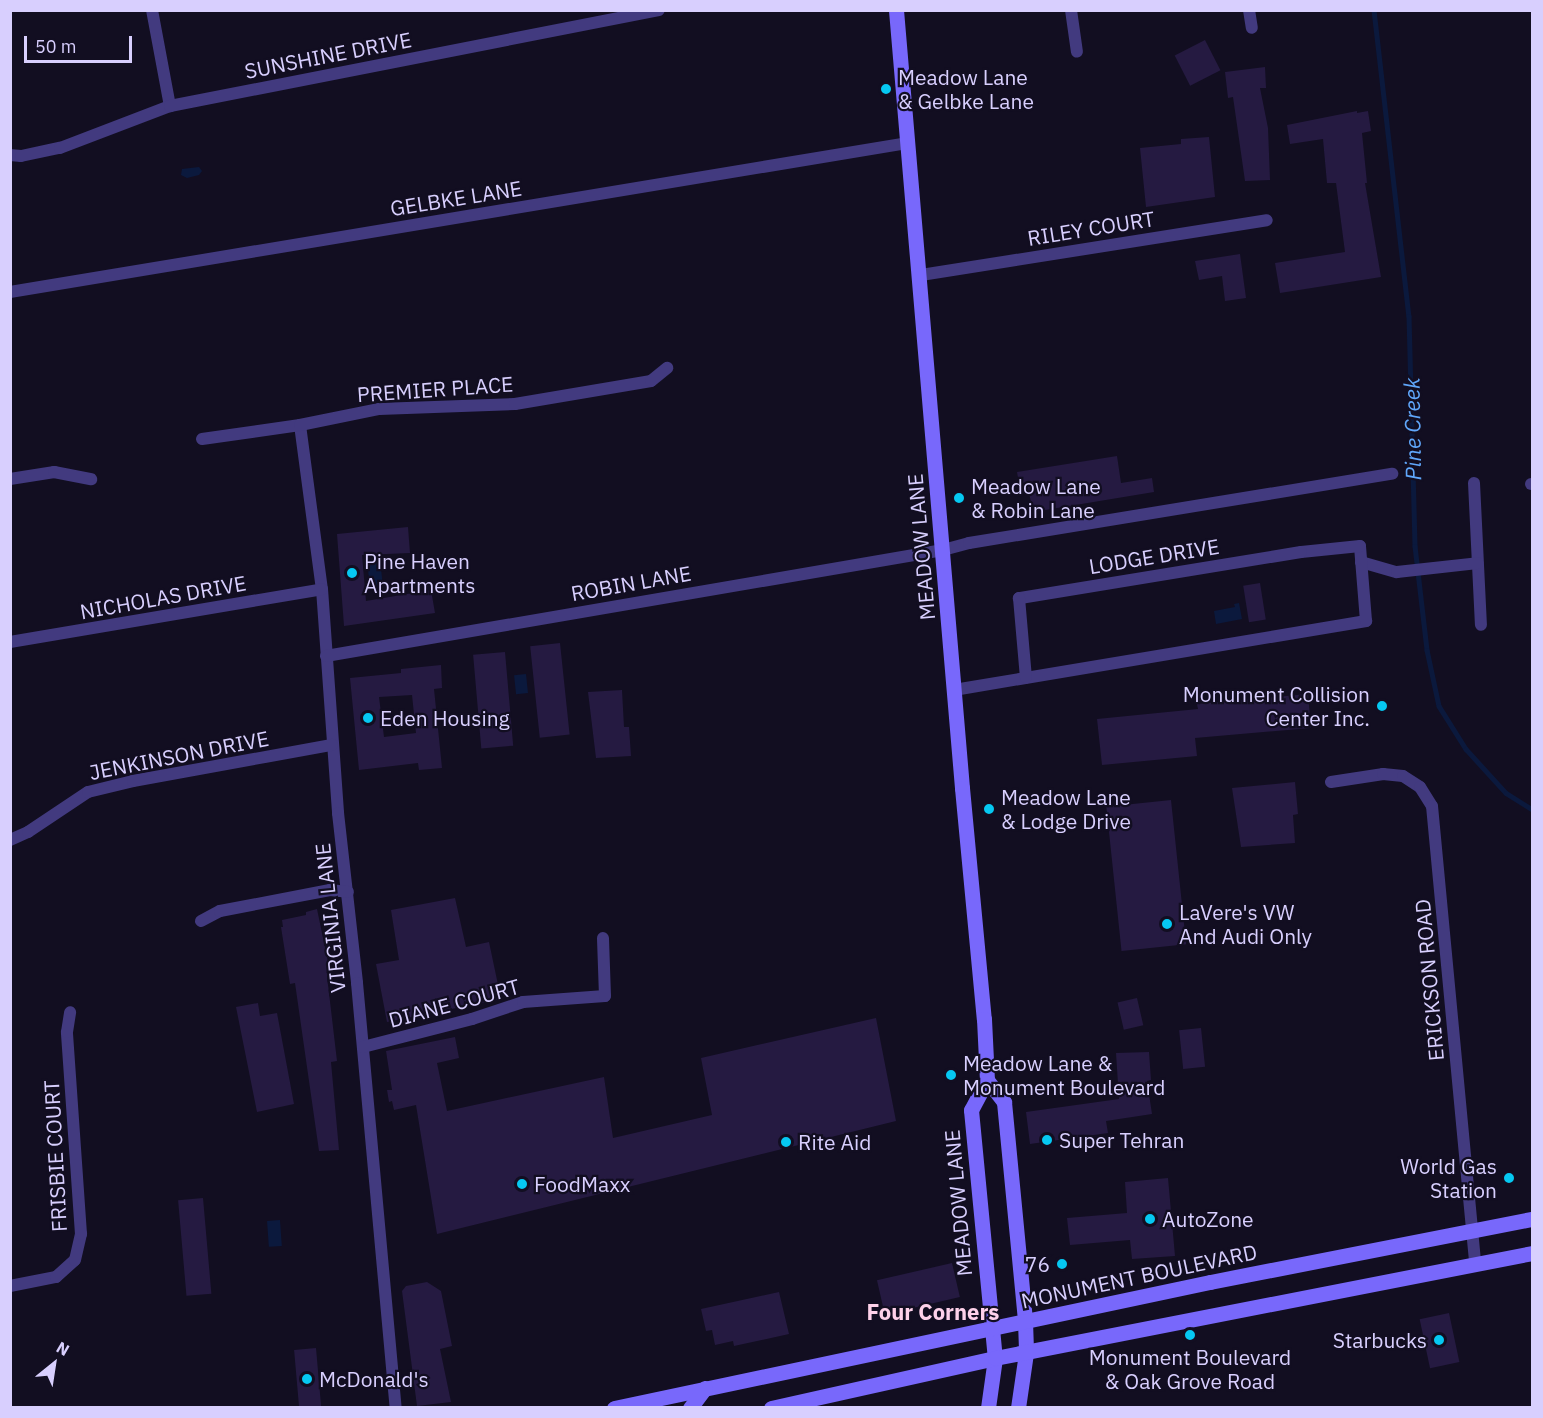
<!DOCTYPE html>
<html>
<head>
<meta charset="utf-8">
<style>
  body { margin:0 }
  #map { position:relative; width:1543px; height:1418px; overflow:hidden; background:#120e21; font-family:"IBM Plex Sans",sans-serif }
  div>[style] { position:absolute }
  .water>* { inset:0; background:#0b193d; transform-origin:0 0 }
  .stream>* { height:4.5px; margin:-2.25px; padding:0 2.25px; transform-origin:2.25px; border-radius:2.25px; background:#0b193d }
  .building>* { inset:0; background:#251a41; transform-origin:0 0 }
  .street>* { height:12px; margin:-6px; padding:0 6px; transform-origin:6px; border-radius:6px; background:#423a7f }
  .secondary>* { height:15px; margin:-7.5px; padding:0 7.5px; transform-origin:7.5px; border-radius:7.5px; background:#7868fb }
  .dots>* { width:16px; height:16px; translate:-50% -50%; box-sizing:border-box; border:3px solid #120e21; border-radius:50% }
  span { translate:-50% -50%; white-space:nowrap; text-align:center; line-height:1.15; -webkit-text-stroke:4.5px #120e21; paint-order:stroke }
  .street-label { font-size:21px; color:#d8cffe }
  .poi-label { font-size:21px; color:#d8cffe }
  .left { translate:0 -50%; text-align:left }
  .right { translate:-100% -50%; text-align:right }
  .water-label { font-size:22px; color:#60a7fb; font-style:italic }
  .neighbourhood-label { font-size:22px; color:#fed1ea; font-weight:700 }
  .frame { position:absolute; inset:0; border:12px solid #d8cffe; pointer-events:none }
  .north { position:absolute; left:24px; top:1334px; width:60px; height:60px; -webkit-text-stroke:4px #120e21; paint-order:stroke; rotate:30deg; font-size:16px; font-weight:700; line-height:24px; text-align:center; color:#d8cffe }
  .north::after { content:''; display:block; margin:auto; width:21px; height:27px; background:#d8cffe; clip-path:polygon(50% 0,100% 100%,50% 72%,0 100%) }
  .scale { position:absolute; left:24px; top:36px; width:108px; height:27px; box-sizing:border-box; border:3px solid #d8cffe; border-top:0; padding-left:8px; font-size:18px; line-height:21px; white-space:nowrap; color:#d8cffe; -webkit-text-stroke:4px #120e21; paint-order:stroke }
</style>
</head>
<body>
<div id="map">
  <div class="water">
    <div style="clip-path:polygon(199px 167px,202px 171px,199px 175px,187px 178px,181px 175px,182px 169px)"></div>
    <div style="left:380px;top:559px;width:27px;height:13px;rotate:84deg"></div>
    <div style="clip-path:polygon(1239px 603px,1242px 619px,1216px 624px,1214px 611px,1235px 607px,1234px 604px)"></div>
    <div style="left:526px;top:674px;width:19px;height:12px;rotate:84deg"></div>
    <div style="left:280px;top:1220px;width:26px;height:13px;rotate:86deg"></div>
  </div>
  <div class="stream">
    <div style="left:1374px;top:10px;width:308px;rotate:83.5deg"></div>
    <div style="left:1409px;top:316px;width:230px;rotate:88.5deg"></div>
    <div style="left:1415px;top:546px;width:105px;rotate:83.4deg"></div>
    <div style="left:1427px;top:650px;width:57px;rotate:77.9deg"></div>
    <div style="left:1439px;top:706px;width:51px;rotate:57.9deg"></div>
    <div style="left:1466px;top:749px;width:59px;rotate:47.7deg"></div>
    <div style="left:1506px;top:793px;width:31px;rotate:32deg"></div>
  </div>
  <div class="building">
    <div style="left:1205px;top:40px;width:34px;height:34px;rotate:63deg"></div>
    <div style="clip-path:polygon(1265px 67px,1266px 88px,1260px 88px,1268px 128px,1270px 180px,1245px 181px,1233px 97px,1228px 98px,1225px 72px)"></div>
    <div style="clip-path:polygon(1357px 111px,1357px 113px,1368px 111px,1371px 131px,1362px 133px,1367px 183px,1365px 183px,1381px 277px,1280px 293px,1275px 263px,1345px 252px,1336px 183px,1327px 183px,1323px 139px,1290px 144px,1287px 125px)"></div>
    <div style="clip-path:polygon(1209px 137px,1215px 197px,1146px 207px,1140px 148px,1181px 144px,1181px 139px)"></div>
    <div style="clip-path:polygon(1240px 254px,1246px 298px,1225px 301px,1222px 276px,1199px 280px,1195px 261px)"></div>
    <div style="clip-path:polygon(1117px 456px,1121px 483px,1152px 478px,1154px 492px,1033px 512px,1027px 483px,1019px 484px,1017px 472px)"></div>
    <div style="clip-path:polygon(408px 527px,410px 553px,362px 555px,366px 601px,431px 590px,435px 613px,344px 626px,337px 534px)"></div>
    <div style="left:1260px;top:583px;width:37px;height:17px;rotate:81deg"></div>
    <div style="left:560px;top:643px;width:92px;height:30px;rotate:84deg"></div>
    <div style="left:505px;top:652px;width:94px;height:32px;rotate:85deg"></div>
    <div style="clip-path:polygon(evenodd,441px 665px,442px 688px,434px 689px,442px 768px,419px 770px,418px 763px,359px 770px,350px 678px,401px 673px,401px 669px,441px 665px,412px 695px,416px 733px,384px 737px,379px 697px,412px 695px)"></div>
    <div style="clip-path:polygon(622px 690px,624px 727px,629px 727px,631px 756px,596px 758px,588px 692px)"></div>
    <div style="clip-path:polygon(1308px 694px,1311px 728px,1195px 738px,1197px 756px,1102px 765px,1097px 719px,1198px 709px,1197px 704px)"></div>
    <div style="clip-path:polygon(1295px 782px,1298px 814px,1293px 815px,1295px 843px,1241px 847px,1232px 788px)"></div>
    <div style="left:1171px;top:800px;width:145px;height:65px;rotate:84deg"></div>
    <div style="clip-path:polygon(455px 898px,466px 947px,489px 942px,501px 999px,387px 1022px,376px 964px,399px 960px,391px 910px)"></div>
    <div style="clip-path:polygon(317px 909px,329px 967px,327px 976px,337px 1061px,331px 1062px,339px 1150px,319px 1151px,295px 983px,290px 984px,281px 927px,283px 927px,282px 920px,306px 915px,306px 912px)"></div>
    <div style="left:1137px;top:998px;width:28px;height:20px;rotate:77deg"></div>
    <div style="clip-path:polygon(258px 1003px,260px 1016px,277px 1013px,294px 1104px,257px 1112px,236px 1007px)"></div>
    <div style="clip-path:polygon(876px 1018px,896px 1121px,437px 1234px,416px 1105px,394px 1110px,392px 1101px,389px 1102px,387px 1090px,392px 1090px,386px 1051px,455px 1037px,459px 1058px,437px 1063px,447px 1111px,604px 1077px,613px 1138px,712px 1115px,701px 1058px)"></div>
    <div style="left:1201px;top:1028px;width:39px;height:22px;rotate:84deg"></div>
    <div style="clip-path:polygon(1149px 1052px,1151px 1080px,1147px 1081px,1152px 1114px,1106px 1121px,1108px 1133px,1030px 1144px,1026px 1112px,1119px 1099px,1116px 1053px)"></div>
    <div style="clip-path:polygon(1168px 1178px,1175px 1256px,1132px 1259px,1130px 1240px,1070px 1245px,1067px 1218px,1127px 1213px,1125px 1182px)"></div>
    <div style="left:203px;top:1198px;width:96px;height:25px;rotate:85deg"></div>
    <div style="left:952px;top:1263px;width:35px;height:77px;rotate:77deg"></div>
    <div style="clip-path:polygon(427px 1282px,441px 1291px,452px 1346px,440px 1349px,451px 1402px,417px 1406px,402px 1291px,406px 1286px)"></div>
    <div style="clip-path:polygon(779px 1292px,789px 1334px,734px 1346px,733px 1341px,715px 1345px,712px 1330px,706px 1331px,701px 1309px)"></div>
    <div style="left:1449px;top:1313px;width:50px;height:30px;rotate:78deg"></div>
    <div style="left:316px;top:1348px;width:59px;height:22px;rotate:85deg"></div>
  </div>
  <div class="street">
    <div style="left:152px;top:10px;width:98px;rotate:79.4deg"></div>
    <div style="left:1071px;top:10px;width:42px;rotate:81.9deg"></div>
    <div style="left:1249px;top:10px;width:18px;rotate:81deg"></div>
    <div style="left:10px;top:155px;width:11px;rotate:5deg"></div>
    <div style="left:21px;top:156px;width:40px;rotate:-12deg"></div>
    <div style="left:60px;top:148px;width:118px;rotate:-20.9deg"></div>
    <div style="left:170px;top:106px;width:498px;rotate:-11.1deg"></div>
    <div style="left:921px;top:275px;width:350px;rotate:-9deg"></div>
    <div style="left:10px;top:292px;width:909px;rotate:-9.43deg"></div>
    <div style="left:300px;top:425px;width:165px;rotate:82.4deg"></div>
    <div style="left:322px;top:589px;width:225px;rotate:85.9deg"></div>
    <div style="left:338px;top:813px;width:171px;rotate:83.6deg"></div>
    <div style="left:357px;top:983px;width:427px;rotate:84.8deg"></div>
    <div style="left:202px;top:439px;width:99px;rotate:-8.1deg"></div>
    <div style="left:300px;top:425px;width:81px;rotate:-11.4deg"></div>
    <div style="left:379px;top:409px;width:136px;rotate:-2.1deg"></div>
    <div style="left:515px;top:404px;width:138px;rotate:-9.6deg"></div>
    <div style="left:651px;top:381px;width:21px;rotate:-39deg"></div>
    <div style="left:10px;top:479px;width:45px;rotate:-9deg"></div>
    <div style="left:54px;top:472px;width:38px;rotate:11deg"></div>
    <div style="left:1474px;top:483px;width:142px;rotate:87.2deg"></div>
    <div style="left:1531px;top:484px;width:1px"></div>
    <div style="left:1361px;top:562px;width:37px;rotate:16deg"></div>
    <div style="left:1397px;top:572px;width:81px;rotate:-6.3deg"></div>
    <div style="left:10px;top:642px;width:316px;rotate:-9.6deg"></div>
    <div style="left:326px;top:656px;width:626px;rotate:-9.75deg"></div>
    <div style="left:943px;top:550px;width:27px;rotate:-15deg"></div>
    <div style="left:969px;top:543px;width:429px;rotate:-9.3deg"></div>
    <div style="left:954px;top:690px;width:418px;rotate:-9.5deg"></div>
    <div style="left:1366px;top:621px;width:75px;rotate:-94.6deg"></div>
    <div style="left:1360px;top:546px;width:59px;rotate:174.2deg"></div>
    <div style="left:1301px;top:552px;width:286px;rotate:170.7deg"></div>
    <div style="left:1019px;top:598px;width:80px;rotate:85deg"></div>
    <div style="left:1331px;top:782px;width:53px;rotate:-8.7deg"></div>
    <div style="left:1383px;top:774px;width:20px;rotate:6deg"></div>
    <div style="left:1403px;top:776px;width:20px;rotate:33deg"></div>
    <div style="left:1420px;top:787px;width:22px;rotate:58deg"></div>
    <div style="left:1432px;top:806px;width:461px;rotate:84.6deg"></div>
    <div style="left:10px;top:840px;width:20px;rotate:-24deg"></div>
    <div style="left:28px;top:832px;width:72px;rotate:-33.7deg"></div>
    <div style="left:88px;top:792px;width:46px;rotate:-13.7deg"></div>
    <div style="left:133px;top:781px;width:202px;rotate:-10.3deg"></div>
    <div style="left:201px;top:921px;width:21px;rotate:-28deg"></div>
    <div style="left:220px;top:911px;width:112px;rotate:-10.8deg"></div>
    <div style="left:330px;top:890px;width:18px;rotate:6deg"></div>
    <div style="left:363px;top:1047px;width:113px;rotate:-14.4deg"></div>
    <div style="left:472px;top:1019px;width:54px;rotate:-18.4deg"></div>
    <div style="left:523px;top:1002px;width:82px;rotate:-4.2deg"></div>
    <div style="left:605px;top:996px;width:58px;rotate:-92deg"></div>
    <div style="left:10px;top:1286px;width:47px;rotate:-11.1deg"></div>
    <div style="left:56px;top:1277px;width:25px;rotate:-42deg"></div>
    <div style="left:75px;top:1260px;width:27px;rotate:-77deg"></div>
    <div style="left:81px;top:1234px;width:202px;rotate:-94deg"></div>
    <div style="left:67px;top:1032px;width:20px;rotate:-81deg"></div>
  </div>
  <div class="secondary">
    <div style="left:896px;top:10px;width:781px;rotate:85.15deg"></div>
    <div style="left:962px;top:788px;width:232px;rotate:84.6deg"></div>
    <div style="left:984px;top:1019px;width:61px;rotate:87.2deg"></div>
    <div style="left:987px;top:1080px;width:34px;rotate:118deg"></div>
    <div style="left:971px;top:1110px;width:249px;rotate:84.5deg"></div>
    <div style="left:995px;top:1358px;width:50px;rotate:98deg"></div>
    <div style="left:987px;top:1080px;width:28px;rotate:52deg"></div>
    <div style="left:1004px;top:1102px;width:220px;rotate:84.5deg"></div>
    <div style="left:1025px;top:1321px;width:32px;rotate:88deg"></div>
    <div style="left:1026px;top:1353px;width:56px;rotate:98.3deg"></div>
    <div style="left:614px;top:1408px;width:609px;rotate:-11.94deg"></div>
    <div style="left:1210px;top:1282px;width:328px;rotate:-11.1deg"></div>
    <div style="left:690px;top:1408px;width:25px;rotate:-53deg"></div>
    <div style="left:771px;top:1408px;width:230px;rotate:-12.6deg"></div>
    <div style="left:995px;top:1358px;width:547px;rotate:-11.06deg"></div>
  </div>
  <div class="dots">
    <div style="left:886px;top:89px;background:#06c8f2"></div>
    <div style="left:959px;top:498px;background:#06c8f2"></div>
    <div style="left:352px;top:573px;background:#06c8f2"></div>
    <div style="left:1382px;top:706px;background:#06c8f2"></div>
    <div style="left:368px;top:718px;background:#06c8f2"></div>
    <div style="left:989px;top:809px;background:#06c8f2"></div>
    <div style="left:1167px;top:924px;background:#06c8f2"></div>
    <div style="left:951px;top:1075px;background:#06c8f2"></div>
    <div style="left:1047px;top:1140px;background:#06c8f2"></div>
    <div style="left:786px;top:1142px;background:#06c8f2"></div>
    <div style="left:1509px;top:1178px;background:#06c8f2"></div>
    <div style="left:522px;top:1184px;background:#06c8f2"></div>
    <div style="left:1150px;top:1219px;background:#06c8f2"></div>
    <div style="left:1062px;top:1264px;background:#06c8f2"></div>
    <div style="left:1190px;top:1335px;background:#06c8f2"></div>
    <div style="left:1439px;top:1340px;background:#06c8f2"></div>
    <div style="left:307px;top:1379px;background:#06c8f2"></div>
  </div>
  <div class="street-label">
    <span style="left:328px;top:55px;rotate:-11deg">SUNSHINE DRIVE</span>
    <span style="left:456px;top:198px;rotate:-9deg">GELBKE LANE</span>
    <span style="left:1091px;top:228px;rotate:-9deg">RILEY COURT</span>
    <span style="left:435px;top:389px;rotate:-4deg">PREMIER PLACE</span>
    <span style="left:921px;top:547px;rotate:-95deg">MEADOW LANE</span>
    <span style="left:1154px;top:556px;rotate:-9deg">LODGE DRIVE</span>
    <span style="left:631px;top:583px;rotate:-10deg">ROBIN LANE</span>
    <span style="left:163px;top:597px;rotate:-10deg">NICHOLAS DRIVE</span>
    <span style="left:179px;top:755px;rotate:-11deg">JENKINSON DRIVE</span>
    <span style="left:330px;top:918px;rotate:-96deg">VIRGINIA LANE</span>
    <span style="left:1429px;top:980px;rotate:-95deg">ERICKSON ROAD</span>
    <span style="left:454px;top:1003px;rotate:-15deg">DIANE COURT</span>
    <span style="left:55px;top:1156px;rotate:-93deg">FRISBIE COURT</span>
    <span style="left:958px;top:1203px;rotate:-95deg">MEADOW LANE</span>
    <span style="left:1139px;top:1276px;rotate:-12deg">MONUMENT BOULEVARD</span>
  </div>
  <div class="poi-label">
    <span class="left" style="left:898px;top:89px">Meadow Lane<br>&amp; Gelbke Lane</span>
    <span class="left" style="left:971px;top:498px">Meadow Lane<br>&amp; Robin Lane</span>
    <span class="left" style="left:364px;top:573px">Pine Haven<br>Apartments</span>
    <span class="right" style="left:1370px;top:706px">Monument Collision<br>Center Inc.</span>
    <span class="left" style="left:380px;top:718px">Eden Housing</span>
    <span class="left" style="left:1001px;top:809px">Meadow Lane<br>&amp; Lodge Drive</span>
    <span class="left" style="left:1179px;top:924px">LaVere's VW<br>And Audi Only</span>
    <span class="left" style="left:963px;top:1075px">Meadow Lane &amp;<br>Monument Boulevard</span>
    <span class="left" style="left:1059px;top:1140px">Super Tehran</span>
    <span class="left" style="left:798px;top:1142px">Rite Aid</span>
    <span class="right" style="left:1497px;top:1178px">World Gas<br>Station</span>
    <span class="left" style="left:534px;top:1184px">FoodMaxx</span>
    <span class="left" style="left:1162px;top:1219px">AutoZone</span>
    <span class="right" style="left:1050px;top:1264px">76</span>
    <span class="right" style="left:1427px;top:1340px">Starbucks</span>
    <span style="left:1190px;top:1369px">Monument Boulevard<br>&amp; Oak Grove Road</span>
    <span class="left" style="left:319px;top:1379px">McDonald's</span>
  </div>
  <div class="water-label">
    <span style="left:1412px;top:429px;rotate:-91deg">Pine Creek</span>
  </div>
  <div class="neighbourhood-label">
    <span style="left:933px;top:1312px">Four Corners</span>
  </div>
  <div class="frame"></div>
  <div class="north">N</div>
  <div class="scale">50 m</div>
</div>
</body>
</html>
